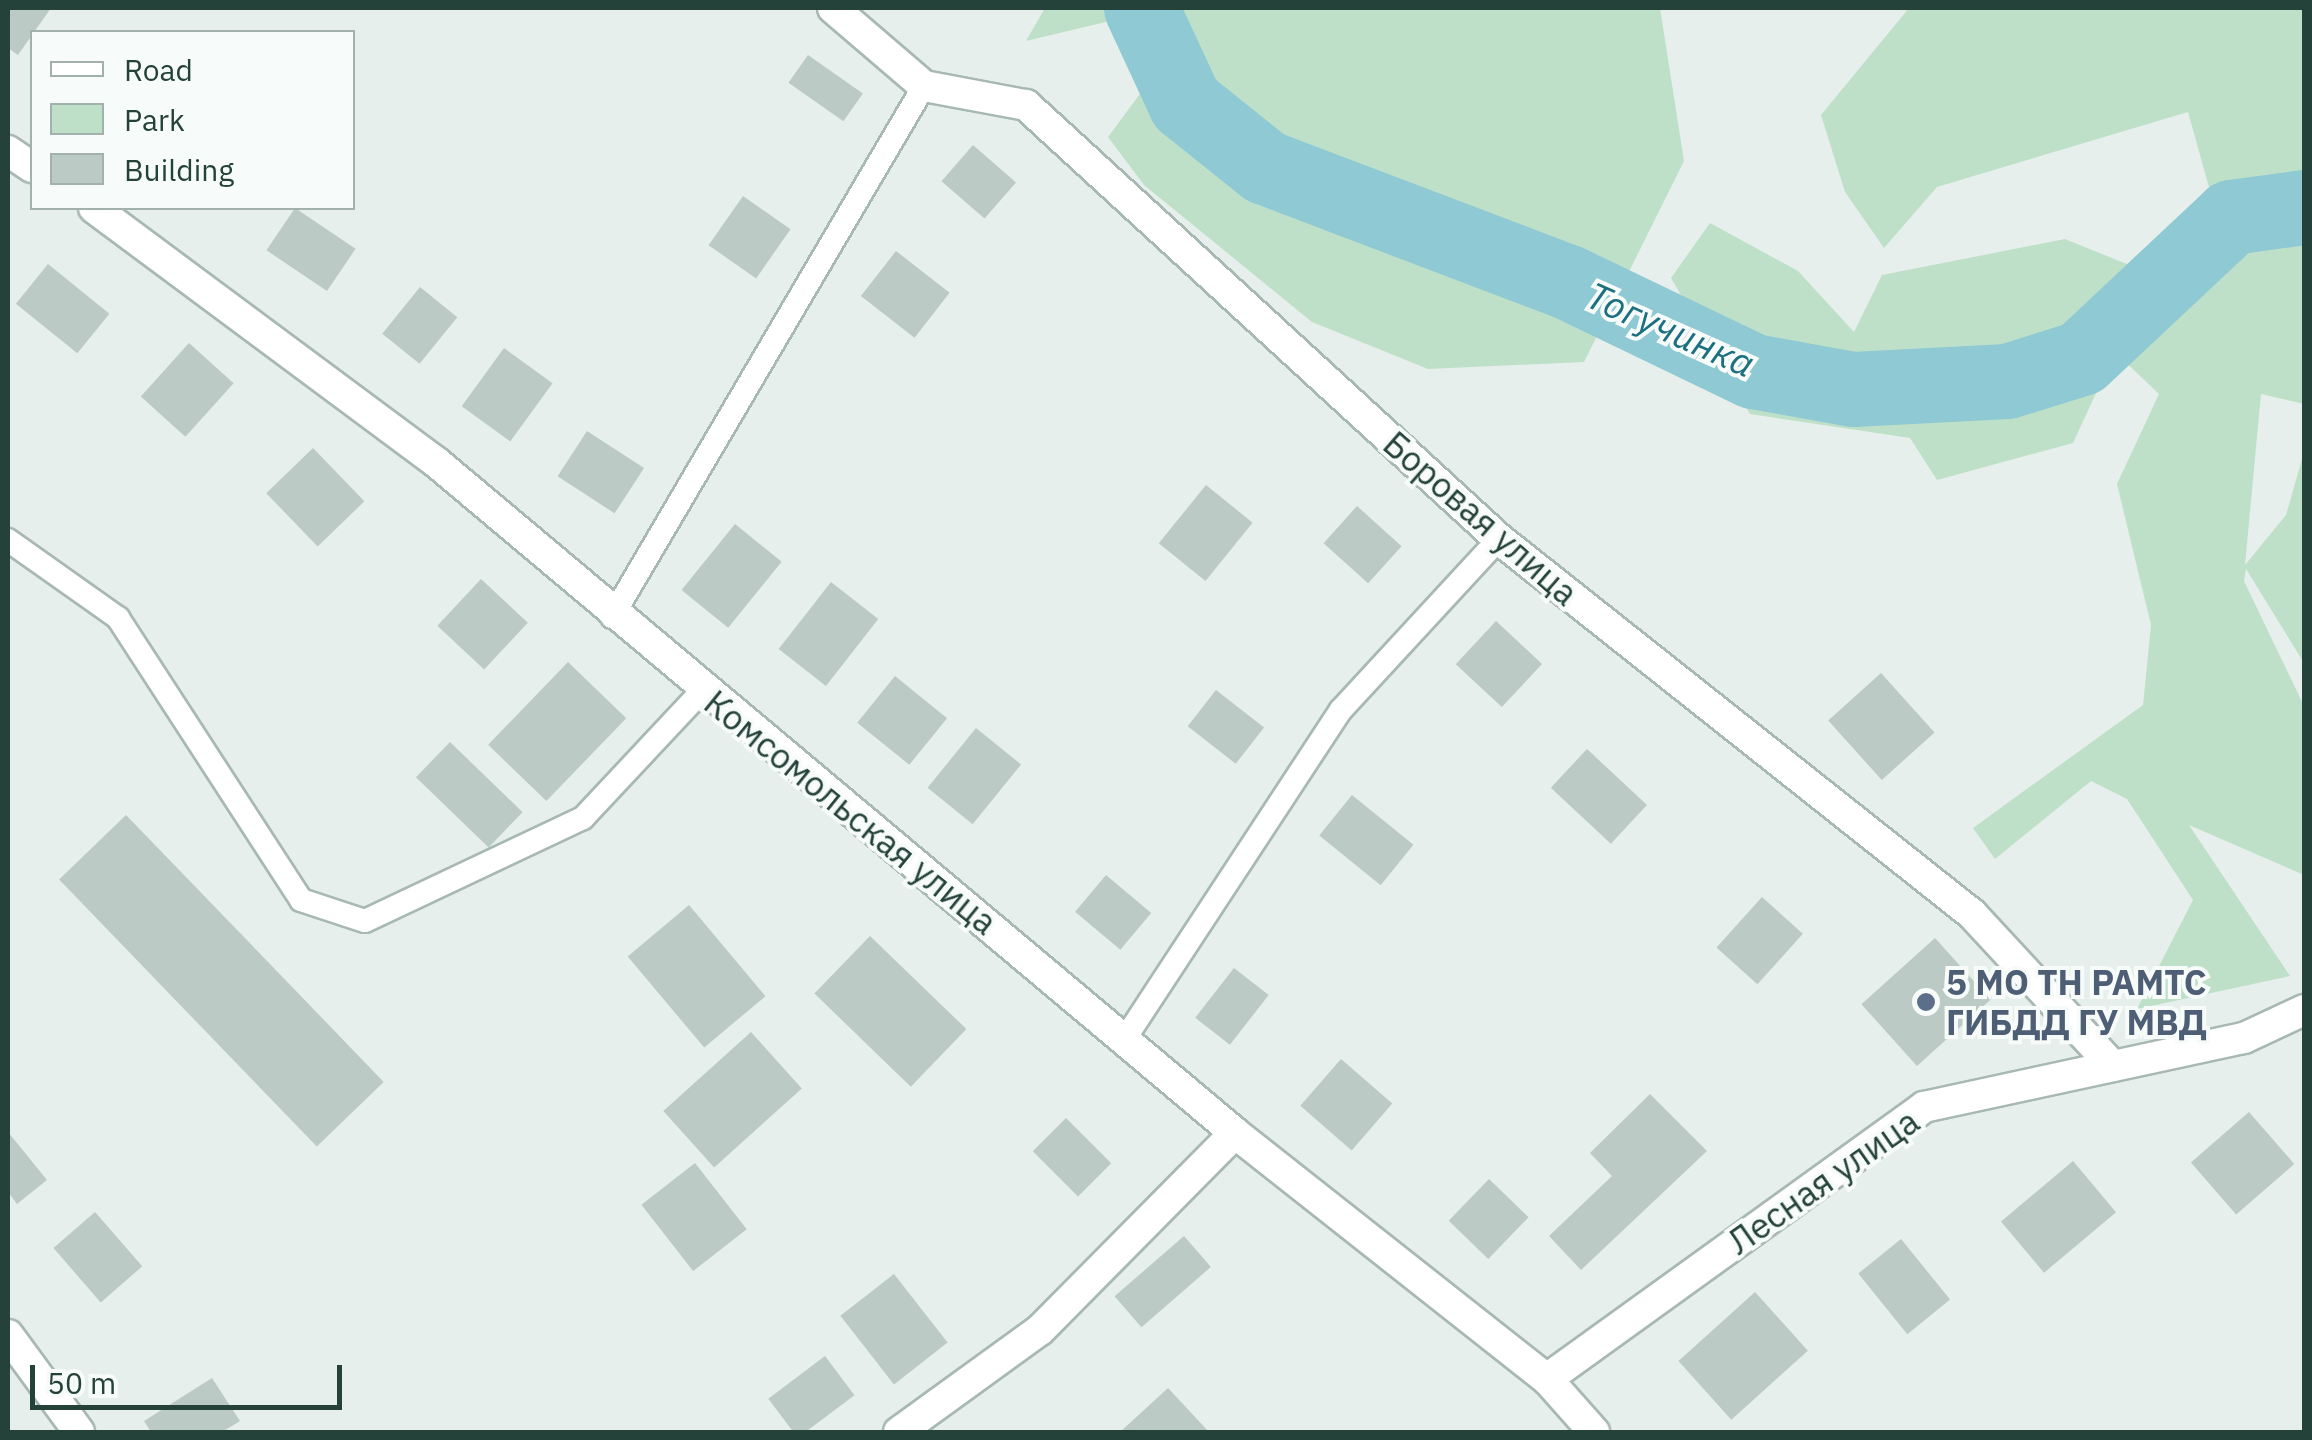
<!DOCTYPE html>
<html>
<head>
<meta charset="utf-8">
<style>
  body { margin:0 }
  #map { position:relative; width:2312px; height:1440px; overflow:hidden; background:#e6efeb; font-family:"IBM Plex Sans",sans-serif }
  div>[style] { position:absolute }
  .green>* { inset:0; background:#bfe0c8 }
  .river>* { height:75px; margin:-37.5px; padding:0 37.5px; transform-origin:37.5px; border-radius:37.5px; background:#8ec9d4 }
  .building>* { inset:0; background:#bbcac4; transform-origin:0 0 }
  .roads { filter:drop-shadow(2px 0 #a8b8b2) drop-shadow(-2px 0 #a8b8b2) drop-shadow(0 2px #a8b8b2) drop-shadow(0 -2px #a8b8b2) }
  .lane>* { height:22px; margin:-11px; padding:0 11px; transform-origin:11px; border-radius:11px; background:#fff }
  .street>* { height:30px; margin:-15px; padding:0 15px; transform-origin:15px; border-radius:15px; background:#fff }
  .secondary>* { height:30px; margin:-15px; padding:0 15px; transform-origin:15px; border-radius:15px; background:#fff }
  .dots>* { width:28px; height:28px; translate:-50% -50%; box-sizing:border-box; border:5px solid #f7fbf9; border-radius:50% }
  span { translate:-50% -50%; white-space:nowrap; text-align:center; line-height:1.15; -webkit-text-stroke:8px #f7fbf9; paint-order:stroke }
  .street-label { font-size:35px; color:#24423a }
  .service-label { font-size:35px; color:#4e5e75; font-weight:700 }
  .left { translate:0 -50%; text-align:left }
  .water-label { font-size:38px; color:#1c6f80; font-style:italic }
  .frame { position:absolute; inset:0; border:10px solid #24423a; pointer-events:none }
  .legend { position:absolute; left:30px; top:30px; width:325px; height:180px; box-sizing:border-box; background:#f7fbf9; border:2px solid #a3b1ad; margin:0; padding:12px 18px; list-style:none; font-size:30px; color:#24423a }
  .legend li { display:flex; align-items:center; gap:20px; height:50px }
  .legend b { width:50px; border:2px solid #a3b1ad }
  .scale { position:absolute; left:30px; top:1365px; width:312px; height:45px; box-sizing:border-box; border:5px solid #24423a; border-top:0; padding-left:12px; font-size:30px; line-height:35px; white-space:nowrap; color:#24423a; -webkit-text-stroke:8px #f7fbf9; paint-order:stroke }
</style>
</head>
<body>
<div id="map">
  <div class="green">
    <div style="clip-path:polygon(1045px 8px,1660px 8px,1684px 161px,1584px 362px,1428px 369px,1312px 322px,1144px 185px,1108px 137px,1151px 79px,1110px 21px,1026px 41px)"></div>
    <div style="clip-path:polygon(1909px 8px,2304px 8px,2304px 404px,2261px 394px,2245px 565px,2286px 515px,2304px 452px,2304px 663px,2246px 569px,2244px 581px,2304px 706px,2304px 875px,2189px 825px,2290px 976px,2137px 1009px,2193px 900px,2127px 799px,2091px 781px,1995px 859px,1973px 828px,2143px 705px,2151px 625px,2117px 484px,2159px 394px,2115px 352px,2073px 443px,1937px 480px,1910px 438px,1750px 414px,1671px 278px,1710px 223px,1798px 271px,1854px 332px,1882px 275px,2065px 239px,2144px 271px,2212px 198px,2188px 112px,1937px 187px,1884px 248px,1845px 192px,1821px 115px)"></div>
  </div>
  <div class="river">
    <div style="left:1141px;top:8px;width:105px;rotate:65.1deg"></div>
    <div style="left:1185px;top:103px;width:102px;rotate:38.7deg"></div>
    <div style="left:1265px;top:167px;width:324px;rotate:20.8deg"></div>
    <div style="left:1568px;top:282px;width:205px;rotate:25.7deg"></div>
    <div style="left:1753px;top:371px;width:102px;rotate:10.2deg"></div>
    <div style="left:1853px;top:389px;width:154px;rotate:-3deg"></div>
    <div style="left:2007px;top:381px;width:77px;rotate:-17.3deg"></div>
    <div style="left:2081px;top:358px;width:206px;rotate:-43.2deg"></div>
    <div style="left:2231px;top:217px;width:74px;rotate:-7.8deg"></div>
  </div>
  <div class="building">
    <div style="clip-path:polygon(8px 8px,51px 8px,18px 55px,8px 48px)"></div>
    <div style="left:808px;top:55px;width:67px;height:34px;rotate:35deg"></div>
    <div style="left:973px;top:145px;width:57px;height:48px;rotate:41deg"></div>
    <div style="left:743px;top:196px;width:58px;height:60px;rotate:35deg"></div>
    <div style="left:295px;top:208px;width:73px;height:51px;rotate:34deg"></div>
    <div style="left:896px;top:251px;width:68px;height:57px;rotate:38deg"></div>
    <div style="left:48px;top:264px;width:79px;height:51px;rotate:39deg"></div>
    <div style="left:420px;top:287px;width:48px;height:60px;rotate:39deg"></div>
    <div style="left:189px;top:343px;width:60px;height:72px;rotate:42deg"></div>
    <div style="left:504px;top:348px;width:60px;height:72px;rotate:36deg"></div>
    <div style="left:587px;top:431px;width:68px;height:54px;rotate:33deg"></div>
    <div style="left:313px;top:448px;width:74px;height:65px;rotate:46deg"></div>
    <div style="left:1206px;top:485px;width:60px;height:75px;rotate:39deg"></div>
    <div style="left:1357px;top:506px;width:60px;height:50px;rotate:42deg"></div>
    <div style="left:735px;top:524px;width:60px;height:85px;rotate:39deg"></div>
    <div style="left:481px;top:579px;width:64px;height:64px;rotate:43deg"></div>
    <div style="left:831px;top:582px;width:60px;height:85px;rotate:38deg"></div>
    <div style="left:1496px;top:621px;width:63px;height:59px;rotate:43deg"></div>
    <div style="left:568px;top:662px;width:81px;height:115px;rotate:44deg"></div>
    <div style="left:1881px;top:673px;width:80px;height:71px;rotate:48deg"></div>
    <div style="left:895px;top:676px;width:67px;height:60px;rotate:39deg"></div>
    <div style="left:1216px;top:690px;width:61px;height:46px;rotate:38deg"></div>
    <div style="left:976px;top:728px;width:58px;height:77px;rotate:39deg"></div>
    <div style="left:450px;top:742px;width:101px;height:49px;rotate:44deg"></div>
    <div style="left:1587px;top:749px;width:82px;height:53px;rotate:43deg"></div>
    <div style="left:1352px;top:795px;width:79px;height:52px;rotate:39deg"></div>
    <div style="left:126px;top:815px;width:371px;height:93px;rotate:46deg"></div>
    <div style="left:1106px;top:875px;width:59px;height:48px;rotate:40deg"></div>
    <div style="left:1762px;top:897px;width:55px;height:68px;rotate:42deg"></div>
    <div style="left:689px;top:905px;width:119px;height:80px;rotate:50deg"></div>
    <div style="left:870px;top:936px;width:134px;height:80px;rotate:44deg"></div>
    <div style="left:1935px;top:938px;width:83px;height:99px;rotate:48deg"></div>
    <div style="left:1234px;top:968px;width:44px;height:63px;rotate:38deg"></div>
    <div style="left:751px;top:1032px;width:76px;height:118px;rotate:48deg"></div>
    <div style="left:1341px;top:1059px;width:68px;height:62px;rotate:41deg"></div>
    <div style="clip-path:polygon(1650px 1094px,1707px 1151px,1581px 1270px,1549px 1236px,1612px 1176px,1590px 1153px)"></div>
    <div style="left:2249px;top:1112px;width:69px;height:77px;rotate:49deg"></div>
    <div style="left:1066px;top:1118px;width:64px;height:47px;rotate:45deg"></div>
    <div style="clip-path:polygon(8px 1132px,47px 1180px,17px 1204px,8px 1192px)"></div>
    <div style="left:2073px;top:1161px;width:67px;height:94px;rotate:50deg"></div>
    <div style="left:695px;top:1163px;width:84px;height:68px;rotate:52deg"></div>
    <div style="left:1489px;top:1179px;width:55px;height:58px;rotate:44deg"></div>
    <div style="left:95px;top:1212px;width:72px;height:55px;rotate:49deg"></div>
    <div style="left:1184px;top:1236px;width:41px;height:92px;rotate:49deg"></div>
    <div style="left:1901px;top:1239px;width:78px;height:55px;rotate:51deg"></div>
    <div style="left:894px;top:1274px;width:87px;height:68px;rotate:52deg"></div>
    <div style="left:1755px;top:1292px;width:79px;height:103px;rotate:48deg"></div>
    <div style="left:825px;top:1356px;width:49px;height:71px;rotate:53deg"></div>
    <div style="clip-path:polygon(212px 1378px,240px 1421px,222px 1432px,151px 1432px,144px 1421px)"></div>
    <div style="clip-path:polygon(1168px 1388px,1209px 1432px,1120px 1432px)"></div>
  </div>
  <div class="roads">
    <div class="lane">
      <div style="left:8px;top:540px;width:135px;rotate:35.3deg"></div>
      <div style="left:118px;top:618px;width:336px;rotate:57deg"></div>
      <div style="left:301px;top:900px;width:67px;rotate:18.2deg"></div>
      <div style="left:365px;top:921px;width:241px;rotate:-25.3deg"></div>
      <div style="left:583px;top:818px;width:174px;rotate:-46.9deg"></div>
      <div style="left:612px;top:617px;width:616px;rotate:-59.56deg"></div>
      <div style="left:1126px;top:1037px;width:391px;rotate:-56.7deg"></div>
      <div style="left:1341px;top:710px;width:233px;rotate:-47.3deg"></div>
    </div>
    <div class="street">
      <div style="left:833px;top:8px;width:120px;rotate:40.6deg"></div>
      <div style="left:924px;top:86px;width:104px;rotate:10.6deg"></div>
      <div style="left:1026px;top:105px;width:642px;rotate:42.54deg"></div>
      <div style="left:1499px;top:539px;width:604px;rotate:38.41deg"></div>
      <div style="left:1972px;top:914px;width:207px;rotate:47.2deg"></div>
      <div style="left:8px;top:1335px;width:120px;rotate:53.8deg"></div>
      <div style="left:1547px;top:1379px;width:465px;rotate:-35.8deg"></div>
      <div style="left:1924px;top:1107px;width:327px;rotate:-12.2deg"></div>
      <div style="left:2244px;top:1038px;width:66px;rotate:-25deg"></div>
      <div style="left:899px;top:1432px;width:174px;rotate:-35.9deg"></div>
      <div style="left:1040px;top:1330px;width:277px;rotate:-45.3deg"></div>
    </div>
    <div class="secondary">
      <div style="left:8px;top:151px;width:29px;rotate:34deg"></div>
      <div style="left:94px;top:208px;width:426px;rotate:36.6deg"></div>
      <div style="left:436px;top:462px;width:1043px;rotate:40.02deg"></div>
      <div style="left:1235px;top:1133px;width:397px;rotate:38.3deg"></div>
      <div style="left:1547px;top:1379px;width:71px;rotate:48.4deg"></div>
    </div>
  </div>
  <div class="dots">
    <div style="left:1926px;top:1002px;background:#5c6f8a"></div>
  </div>
  <div class="street-label">
    <span style="left:1481px;top:518px;rotate:41deg">Боровая улица</span>
    <span style="left:851px;top:812px;rotate:39deg">Комсомольская улица</span>
    <span style="left:1823px;top:1181px;rotate:-35deg">Лесная улица</span>
  </div>
  <div class="service-label">
    <span class="left" style="left:1946px;top:1002px">5 МО ТН РАМТС<br>ГИБДД ГУ МВД</span>
  </div>
  <div class="water-label">
    <span style="left:1671px;top:329px;rotate:24deg">Тогучинка</span>
  </div>
  <div class="frame"></div>
  <ul class="legend">
  <li><b style="height:12px;background:#fff"></b>Road</li>
  <li><b style="height:28px;background:#bfe0c8"></b>Park</li>
  <li><b style="height:28px;background:#bbcac4"></b>Building</li>
  </ul>
  <div class="scale">50 m</div>
</div>
</body>
</html>
